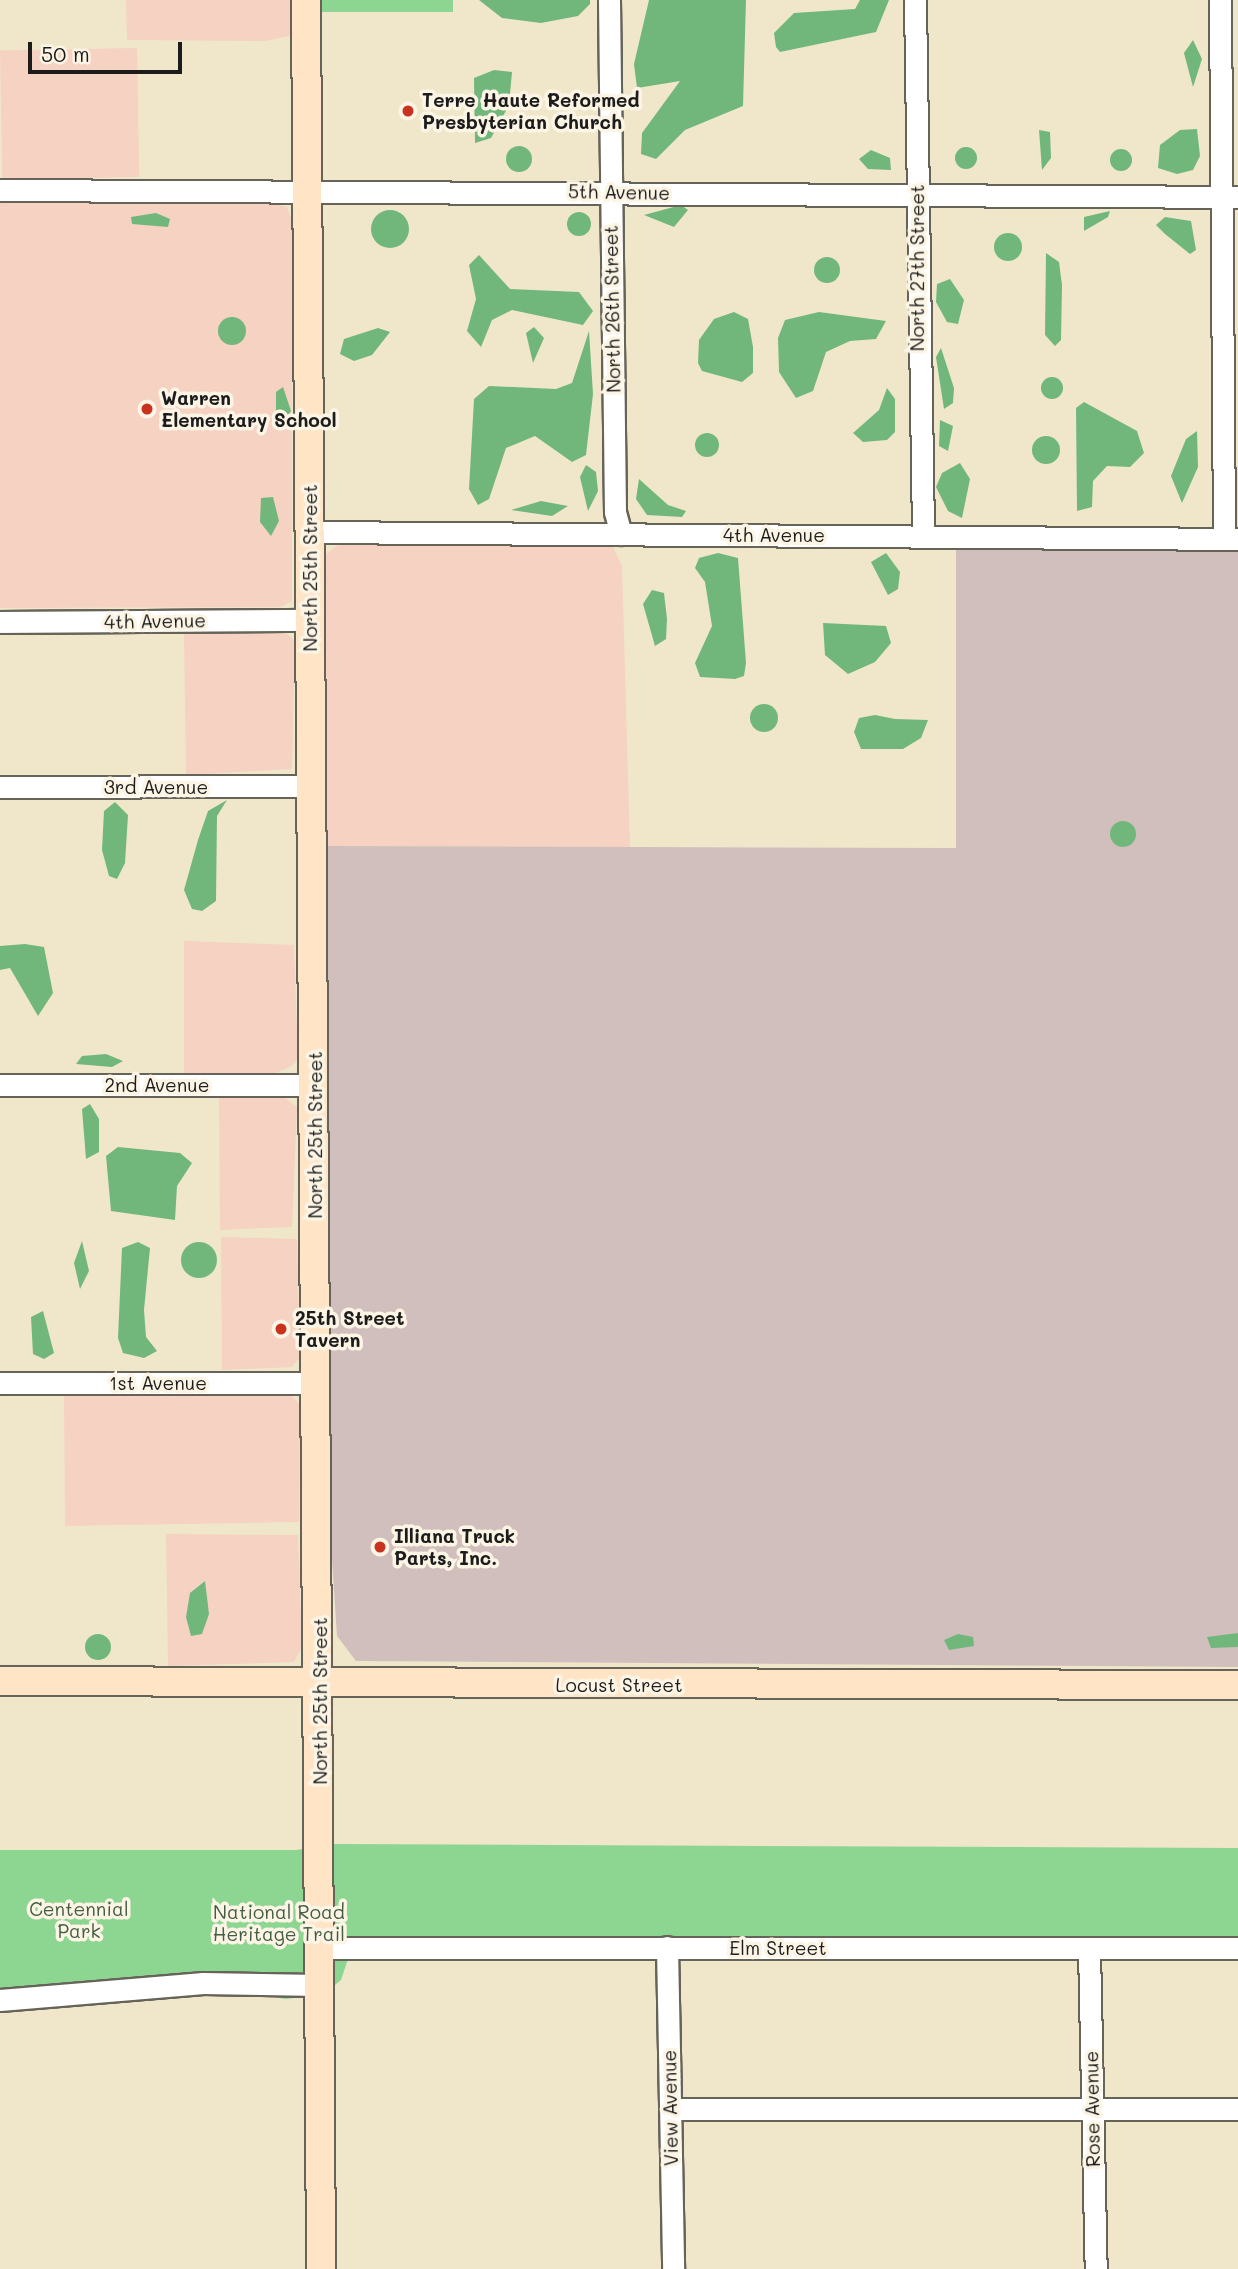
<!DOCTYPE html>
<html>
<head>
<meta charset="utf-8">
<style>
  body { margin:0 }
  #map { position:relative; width:1238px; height:2269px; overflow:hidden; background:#f0e7ca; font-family:Mali,sans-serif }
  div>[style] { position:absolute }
  .built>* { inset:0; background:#f5d2c2; transform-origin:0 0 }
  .industrial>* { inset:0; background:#d1bfbd }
  .green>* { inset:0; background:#8cd692; transform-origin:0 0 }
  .forest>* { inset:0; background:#71b77c }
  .round { border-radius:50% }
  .roads { filter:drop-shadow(2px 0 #666359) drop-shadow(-2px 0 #666359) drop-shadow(0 2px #666359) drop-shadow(0 -2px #666359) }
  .street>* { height:21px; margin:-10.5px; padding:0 10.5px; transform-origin:10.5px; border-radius:10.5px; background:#fff }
  .secondary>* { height:28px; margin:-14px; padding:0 14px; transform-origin:14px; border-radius:14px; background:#ffe4c6 }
  .dots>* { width:19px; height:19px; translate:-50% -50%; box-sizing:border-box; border:4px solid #fcf5e5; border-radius:50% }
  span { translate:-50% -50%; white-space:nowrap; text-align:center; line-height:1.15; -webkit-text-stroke:7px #fcf5e5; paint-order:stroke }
  .poi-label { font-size:19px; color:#1c1c1c; font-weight:700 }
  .left { translate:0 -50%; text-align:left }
  .street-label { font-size:19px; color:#1c1c1c }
  .park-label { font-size:19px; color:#435d45 }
  .scale { position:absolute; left:28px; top:42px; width:154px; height:32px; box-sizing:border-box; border:4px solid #1c1c1c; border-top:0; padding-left:9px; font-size:21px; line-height:24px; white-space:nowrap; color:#1c1c1c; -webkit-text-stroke:5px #fcf5e5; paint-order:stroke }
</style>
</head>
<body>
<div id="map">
  <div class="built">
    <div style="clip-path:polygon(126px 0,291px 0,292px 35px,266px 41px,127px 40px)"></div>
    <div style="left:137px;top:48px;width:129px;height:137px;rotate:89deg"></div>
    <div style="clip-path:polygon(261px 200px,287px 207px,292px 221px,292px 601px,281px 607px,0 608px,0 201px)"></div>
    <div style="clip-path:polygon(338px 545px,612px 545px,622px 566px,630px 847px,322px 846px,322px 557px)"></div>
    <div style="clip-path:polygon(284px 631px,295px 641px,292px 769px,186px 775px,184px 632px)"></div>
    <div style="clip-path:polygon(184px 941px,294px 945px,298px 1058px,292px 1066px,276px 1073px,184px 1073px)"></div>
    <div style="clip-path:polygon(219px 1097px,284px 1097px,297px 1107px,292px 1227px,220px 1230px)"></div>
    <div style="clip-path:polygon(221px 1237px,297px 1239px,300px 1357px,292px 1367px,222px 1370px)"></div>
    <div style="clip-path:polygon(64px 1393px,292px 1396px,300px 1405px,299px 1522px,65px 1526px)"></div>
    <div style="clip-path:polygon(166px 1534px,298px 1535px,302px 1647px,294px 1662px,168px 1666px)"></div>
  </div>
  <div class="industrial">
    <div style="clip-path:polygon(956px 548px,1238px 551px,1238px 1667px,356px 1661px,337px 1636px,327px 1483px,322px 846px,956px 848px)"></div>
  </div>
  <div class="green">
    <div style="left:316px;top:0;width:137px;height:12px"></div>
    <div style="clip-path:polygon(334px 1844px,1238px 1848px,1238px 1948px,487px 1949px,348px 1959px,341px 1980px,323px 1995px,285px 1999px,203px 1983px,0 2000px,0 1850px,296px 1850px)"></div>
  </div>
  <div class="forest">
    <div style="clip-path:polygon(479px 0,590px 0,590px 4px,578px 16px,541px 23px,502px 18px)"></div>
    <div style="clip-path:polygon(649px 0,746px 0,743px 106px,685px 130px,656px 159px,641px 154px,642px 133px,680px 81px,637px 88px,634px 64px)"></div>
    <div style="clip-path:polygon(860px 0,889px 0,876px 32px,780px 52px,776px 47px,774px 33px,794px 13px,855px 9px)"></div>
    <div style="clip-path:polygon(1193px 40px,1202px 59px,1193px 87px,1184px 53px)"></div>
    <div style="clip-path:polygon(494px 70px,512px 72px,509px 105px,491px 138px,475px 143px,474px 78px)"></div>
    <div style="clip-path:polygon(1197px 129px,1200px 156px,1193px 170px,1177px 174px,1158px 168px,1160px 145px,1180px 130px)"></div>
    <div style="clip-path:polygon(1039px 130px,1050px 132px,1051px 158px,1042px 170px)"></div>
    <div class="round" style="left:506px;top:146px;width:26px;height:26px"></div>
    <div class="round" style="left:955px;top:147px;width:22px;height:22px"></div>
    <div class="round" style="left:1110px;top:149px;width:22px;height:22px"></div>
    <div style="clip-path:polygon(871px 150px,890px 158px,891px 170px,868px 169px,859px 159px)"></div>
    <div style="clip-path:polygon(681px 205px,688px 210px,674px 227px,644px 215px)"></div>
    <div class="round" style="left:371px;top:210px;width:38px;height:38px"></div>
    <div style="clip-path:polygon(1110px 211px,1108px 217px,1084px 231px,1084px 217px)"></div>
    <div class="round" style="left:567px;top:212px;width:24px;height:24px"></div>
    <div style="clip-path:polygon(156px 213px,170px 219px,168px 227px,132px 224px,131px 217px)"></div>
    <div style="clip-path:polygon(1165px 217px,1191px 221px,1196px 250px,1190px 254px,1165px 234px,1156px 225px)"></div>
    <div class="round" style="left:994px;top:233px;width:28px;height:28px"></div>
    <div style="clip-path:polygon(1046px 253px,1059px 262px,1062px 285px,1061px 340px,1055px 346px,1045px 335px)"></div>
    <div style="clip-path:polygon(479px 255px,510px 289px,579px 292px,593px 311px,583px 325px,512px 310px,492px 320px,481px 347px,467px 331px,476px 299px,469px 265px)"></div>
    <div class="round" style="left:814px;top:257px;width:26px;height:26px"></div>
    <div style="clip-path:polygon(950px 279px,964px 300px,958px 324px,947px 322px,936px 302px,937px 284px)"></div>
    <div style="clip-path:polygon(734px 312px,748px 319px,753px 347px,753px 373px,742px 382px,702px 371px,698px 363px,699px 340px,714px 319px)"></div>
    <div style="clip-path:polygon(819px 312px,886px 321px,876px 339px,850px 341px,826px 352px,813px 391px,796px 398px,779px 372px,778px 338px,785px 320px)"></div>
    <div class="round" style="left:218px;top:317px;width:28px;height:28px"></div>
    <div style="clip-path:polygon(534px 327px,544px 338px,533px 363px,526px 333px)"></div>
    <div style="clip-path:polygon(378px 328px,390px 332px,372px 355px,354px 361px,340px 354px,344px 339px)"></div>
    <div style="clip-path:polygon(589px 331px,593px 394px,586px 455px,572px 462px,535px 436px,506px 448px,489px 499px,478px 505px,469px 489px,474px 399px,489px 386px,556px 389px,572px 383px)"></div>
    <div style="clip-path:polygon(941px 348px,954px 388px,953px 403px,944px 409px,936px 357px)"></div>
    <div class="round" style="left:1041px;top:377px;width:22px;height:22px"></div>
    <div style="clip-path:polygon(283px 387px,291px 411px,285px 420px,276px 411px,276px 392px)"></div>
    <div style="clip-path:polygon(887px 388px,895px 399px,895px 432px,887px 440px,863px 442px,853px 433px,879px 410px)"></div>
    <div style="clip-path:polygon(1084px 402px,1137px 431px,1144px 453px,1130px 467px,1107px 466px,1093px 481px,1092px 507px,1077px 511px,1076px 408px)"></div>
    <div style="clip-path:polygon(940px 420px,953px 426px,948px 451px,939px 446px)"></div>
    <div style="clip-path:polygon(1197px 431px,1198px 467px,1182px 503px,1171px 476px,1186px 439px)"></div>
    <div class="round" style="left:695px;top:433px;width:24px;height:24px"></div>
    <div class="round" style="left:1032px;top:436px;width:28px;height:28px"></div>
    <div style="clip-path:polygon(960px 463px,970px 479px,962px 518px,948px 511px,936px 487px,942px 473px)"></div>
    <div style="clip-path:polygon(586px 465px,596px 472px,598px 491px,588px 511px,580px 477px)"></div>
    <div style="clip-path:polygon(639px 479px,668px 505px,686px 511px,682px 517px,647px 515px,636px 499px)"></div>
    <div style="clip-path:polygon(273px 497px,279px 521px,271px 536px,260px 522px,261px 498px)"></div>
    <div style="clip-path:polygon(541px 501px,568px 506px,552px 516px,511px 510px)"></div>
    <div style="clip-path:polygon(718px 553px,738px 558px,746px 663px,744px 676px,735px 679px,700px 677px,695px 663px,712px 626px,705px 582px,695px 568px,699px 558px)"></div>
    <div style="clip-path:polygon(886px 553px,900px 572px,898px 589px,888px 595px,871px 562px)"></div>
    <div style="clip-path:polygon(652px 590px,664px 593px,667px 619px,666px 639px,655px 646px,643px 604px)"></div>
    <div style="clip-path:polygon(823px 623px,886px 626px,891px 643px,875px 662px,848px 674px,825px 655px)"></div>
    <div class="round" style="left:750px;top:704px;width:28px;height:28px"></div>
    <div style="clip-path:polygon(875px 715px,895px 719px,928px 720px,921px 738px,903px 749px,861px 749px,854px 732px,859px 718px)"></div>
    <div style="clip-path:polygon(227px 800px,217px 816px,216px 901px,202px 911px,192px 909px,184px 890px,198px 840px,208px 811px)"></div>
    <div style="clip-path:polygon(115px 802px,128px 815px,125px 863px,117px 879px,109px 876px,102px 850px,104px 811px)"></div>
    <div class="round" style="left:1110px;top:821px;width:26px;height:26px"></div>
    <div style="clip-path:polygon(25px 944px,44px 947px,53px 993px,38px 1016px,10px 968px,0 970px,0 946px)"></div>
    <div style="clip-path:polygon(106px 1054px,123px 1061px,112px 1067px,76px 1064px,82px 1056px)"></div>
    <div style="clip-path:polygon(90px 1104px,99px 1119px,99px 1152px,86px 1159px,82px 1109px)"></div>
    <div style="clip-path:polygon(118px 1147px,180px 1153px,192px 1163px,177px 1186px,175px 1220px,111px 1211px,106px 1156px)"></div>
    <div style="clip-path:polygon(82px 1241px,89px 1271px,80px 1289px,74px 1263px)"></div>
    <div style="clip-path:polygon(138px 1242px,150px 1248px,144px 1310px,146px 1337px,157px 1351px,144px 1358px,123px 1353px,118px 1338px,122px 1248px)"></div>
    <div class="round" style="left:181px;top:1242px;width:36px;height:36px"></div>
    <div style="clip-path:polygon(43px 1311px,54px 1353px,44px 1359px,33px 1354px,31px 1317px)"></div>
    <div style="clip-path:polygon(205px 1581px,209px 1614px,202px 1634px,191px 1636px,186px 1617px,190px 1593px)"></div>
    <div style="clip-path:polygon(1238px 1633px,1238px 1647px,1211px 1648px,1207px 1637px)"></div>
    <div style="clip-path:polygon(958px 1634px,973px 1637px,974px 1646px,949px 1650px,944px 1640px)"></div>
    <div class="round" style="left:85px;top:1634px;width:26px;height:26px"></div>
  </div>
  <div class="roads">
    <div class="street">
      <div style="left:609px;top:0;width:512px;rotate:89.33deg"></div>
      <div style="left:615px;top:512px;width:23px;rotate:75deg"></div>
      <div style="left:915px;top:0;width:536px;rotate:89.14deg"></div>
      <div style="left:1220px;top:0;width:539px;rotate:89.57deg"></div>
      <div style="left:0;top:190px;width:1238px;rotate:0.32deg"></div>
      <div style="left:310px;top:532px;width:928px;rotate:0.43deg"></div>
      <div style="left:0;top:622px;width:311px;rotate:-0.4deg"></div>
      <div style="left:0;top:787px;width:312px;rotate:-0.2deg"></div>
      <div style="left:0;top:1085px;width:314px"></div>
      <div style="left:0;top:1383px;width:317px"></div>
      <div style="left:667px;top:1947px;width:322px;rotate:88.9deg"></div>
      <div style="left:318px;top:1948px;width:920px"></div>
      <div style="left:1089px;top:1948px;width:321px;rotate:88.8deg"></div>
      <div style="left:0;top:2000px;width:204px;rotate:-4.8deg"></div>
      <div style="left:203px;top:1983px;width:115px;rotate:1deg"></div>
      <div style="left:670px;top:2109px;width:568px"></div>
    </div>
    <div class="secondary">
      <div style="left:306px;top:0;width:2269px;rotate:89.62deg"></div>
      <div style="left:0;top:1681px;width:1238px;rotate:0.19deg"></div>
    </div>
  </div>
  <div class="dots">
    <div style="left:408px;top:111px;background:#c8321e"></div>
    <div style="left:147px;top:409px;background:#c8321e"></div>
    <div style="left:281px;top:1329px;background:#c8321e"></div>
    <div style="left:380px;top:1547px;background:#c8321e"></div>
  </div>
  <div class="poi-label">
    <span class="left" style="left:422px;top:111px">Terre Haute Reformed<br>Presbyterian Church</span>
    <span class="left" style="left:161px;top:409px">Warren<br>Elementary School</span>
    <span class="left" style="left:295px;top:1329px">25th Street<br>Tavern</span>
    <span class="left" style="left:394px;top:1547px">Illiana Truck<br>Parts, Inc.</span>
  </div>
  <div class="street-label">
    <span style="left:619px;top:192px;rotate:1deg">5th Avenue</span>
    <span style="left:917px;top:268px;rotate:-90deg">North 27th Street</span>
    <span style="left:612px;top:309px;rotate:-91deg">North 26th Street</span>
    <span style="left:774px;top:535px">4th Avenue</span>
    <span style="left:310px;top:568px;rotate:-90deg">North 25th Street</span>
    <span style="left:155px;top:621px;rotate:-1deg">4th Avenue</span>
    <span style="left:156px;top:787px">3rd Avenue</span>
    <span style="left:157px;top:1085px">2nd Avenue</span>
    <span style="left:315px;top:1135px;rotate:-90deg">North 25th Street</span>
    <span style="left:158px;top:1383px">1st Avenue</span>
    <span style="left:619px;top:1685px">Locust Street</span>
    <span style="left:320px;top:1701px;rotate:-90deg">North 25th Street</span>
    <span style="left:778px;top:1948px">Elm Street</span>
    <span style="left:670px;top:2108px;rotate:-91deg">View Avenue</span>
    <span style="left:1092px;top:2109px;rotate:-91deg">Rose Avenue</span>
  </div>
  <div class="park-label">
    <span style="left:79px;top:1920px">Centennial<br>Park</span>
    <span style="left:279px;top:1923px">National Road<br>Heritage Trail</span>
  </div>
  <div class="scale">50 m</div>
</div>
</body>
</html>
